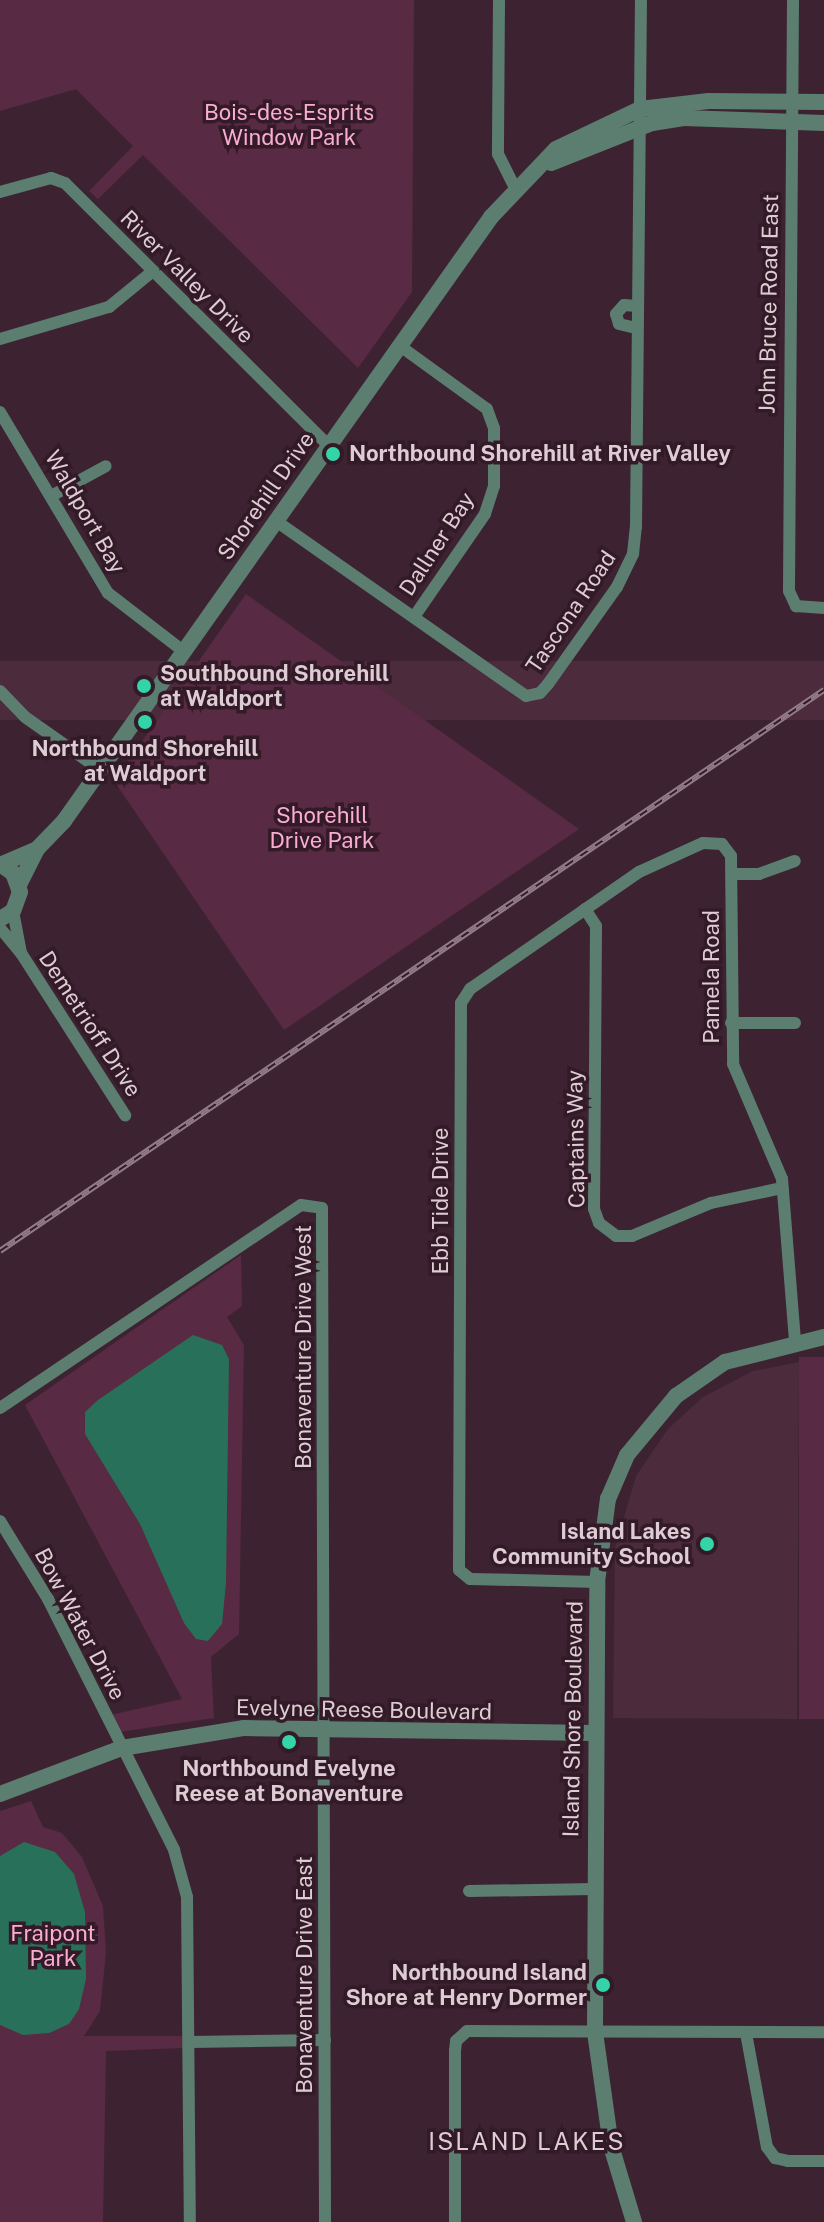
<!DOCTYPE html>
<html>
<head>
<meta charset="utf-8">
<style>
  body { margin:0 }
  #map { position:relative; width:824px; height:2222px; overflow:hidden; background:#3d2331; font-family:"Public Sans",sans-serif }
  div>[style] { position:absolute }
  .built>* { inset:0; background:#4c2b3c; transform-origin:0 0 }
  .green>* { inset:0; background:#592a43; transform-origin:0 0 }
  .water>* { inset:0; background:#29705a }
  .minor>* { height:12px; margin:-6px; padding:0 6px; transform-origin:6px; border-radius:6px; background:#5b7e71 }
  .tertiary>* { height:16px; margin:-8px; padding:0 8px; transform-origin:8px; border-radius:8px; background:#5b7e71 }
  .rail>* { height:6px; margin-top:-3px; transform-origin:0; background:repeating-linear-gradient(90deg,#331a27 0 9px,#927c87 0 18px); box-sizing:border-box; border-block:2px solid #927c87 }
  .dots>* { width:22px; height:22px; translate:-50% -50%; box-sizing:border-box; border:4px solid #331a27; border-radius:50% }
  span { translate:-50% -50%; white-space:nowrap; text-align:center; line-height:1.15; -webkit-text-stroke:7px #331a27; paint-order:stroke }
  .park-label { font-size:22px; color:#faacd3 }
  .street-label { font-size:22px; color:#deccd4 }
  .poi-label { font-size:22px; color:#deccd4; font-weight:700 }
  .left { translate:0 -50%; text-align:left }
  .right { translate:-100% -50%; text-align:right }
  .neighbourhood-label { font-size:24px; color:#deccd4; letter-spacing:2px }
</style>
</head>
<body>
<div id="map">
  <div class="built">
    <div style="left:824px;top:661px;width:59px;height:998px;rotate:90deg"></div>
    <div style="clip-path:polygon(799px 1362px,797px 1719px,613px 1718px,615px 1548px,636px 1476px,668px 1429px,703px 1397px,753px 1371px)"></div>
  </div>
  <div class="green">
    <div style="clip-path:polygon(0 0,414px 0,412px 292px,358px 368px,143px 155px,98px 199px,89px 191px,133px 146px,76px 89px,0 111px)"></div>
    <div style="clip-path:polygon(246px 594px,579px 829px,284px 1030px,114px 781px)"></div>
    <div style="clip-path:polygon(241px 1255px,242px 1306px,227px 1317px,244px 1345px,239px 1634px,211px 1657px,214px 1718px,119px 1732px,110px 1715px,182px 1699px,25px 1405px)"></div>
    <div style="left:824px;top:1357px;width:362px;height:25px;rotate:90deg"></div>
    <div style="clip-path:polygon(31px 1801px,43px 1827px,62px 1833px,82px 1857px,103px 1906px,106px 1953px,100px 2011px,84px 2036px,184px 2036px,185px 2048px,106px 2051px,103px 2222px,0 2222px,0 1811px)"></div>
  </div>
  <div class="water">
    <div style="clip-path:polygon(193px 1335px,222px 1345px,229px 1359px,226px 1583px,222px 1624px,208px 1641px,196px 1639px,184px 1623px,140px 1524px,85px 1434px,85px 1412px,98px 1400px)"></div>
    <div style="clip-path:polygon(24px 1842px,55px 1852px,74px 1874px,85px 1912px,86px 1979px,79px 2009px,69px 2024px,49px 2033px,23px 2035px,0 2025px,0 1856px)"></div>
  </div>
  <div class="minor">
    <div style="left:499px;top:0;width:154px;rotate:90.4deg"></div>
    <div style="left:498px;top:154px;width:40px;rotate:63.4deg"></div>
    <div style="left:793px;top:0;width:591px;rotate:90.39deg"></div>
    <div style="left:789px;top:591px;width:17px;rotate:65deg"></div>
    <div style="left:796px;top:606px;width:28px;rotate:4deg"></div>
    <div style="left:0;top:192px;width:53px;rotate:-15.4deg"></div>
    <div style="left:51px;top:178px;width:15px;rotate:20deg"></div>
    <div style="left:65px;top:183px;width:373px;rotate:44.9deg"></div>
    <div style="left:637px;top:306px;width:13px;rotate:-176deg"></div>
    <div style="left:624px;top:305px;width:12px;rotate:132deg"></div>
    <div style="left:616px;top:314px;width:10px;rotate:73deg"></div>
    <div style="left:619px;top:324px;width:18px;rotate:13deg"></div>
    <div style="left:0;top:339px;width:114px;rotate:-16.4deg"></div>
    <div style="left:109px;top:307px;width:57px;rotate:-39.3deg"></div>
    <div style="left:400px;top:346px;width:107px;rotate:35.9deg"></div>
    <div style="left:487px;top:409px;width:20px;rotate:70deg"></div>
    <div style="left:494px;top:428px;width:58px;rotate:90deg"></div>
    <div style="left:494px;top:486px;width:29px;rotate:108deg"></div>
    <div style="left:485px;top:514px;width:125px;rotate:124.6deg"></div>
    <div style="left:0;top:412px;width:211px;rotate:59.2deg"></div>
    <div style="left:108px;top:593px;width:95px;rotate:37.7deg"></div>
    <div style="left:53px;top:495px;width:60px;rotate:-28.7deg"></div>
    <div style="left:276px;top:521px;width:305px;rotate:35deg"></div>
    <div style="left:526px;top:696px;width:14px;rotate:-12deg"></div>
    <div style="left:540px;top:693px;width:12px;rotate:-48deg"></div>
    <div style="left:548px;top:684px;width:119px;rotate:-54.6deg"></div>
    <div style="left:617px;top:587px;width:37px;rotate:-64deg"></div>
    <div style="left:633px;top:554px;width:27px;rotate:-84deg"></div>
    <div style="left:636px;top:527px;width:527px;rotate:-89.46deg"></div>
    <div style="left:0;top:691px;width:36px;rotate:46deg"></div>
    <div style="left:25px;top:717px;width:90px;rotate:35.1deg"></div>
    <div style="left:732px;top:874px;width:27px"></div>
    <div style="left:759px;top:874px;width:38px;rotate:-20deg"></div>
    <div style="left:585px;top:909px;width:20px;rotate:57deg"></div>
    <div style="left:596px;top:926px;width:283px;rotate:90.4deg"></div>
    <div style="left:594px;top:1209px;width:15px;rotate:70deg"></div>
    <div style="left:599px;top:1223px;width:21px;rotate:37deg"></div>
    <div style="left:616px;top:1236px;width:16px"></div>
    <div style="left:632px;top:1236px;width:86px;rotate:-22.7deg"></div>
    <div style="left:711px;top:1203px;width:73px;rotate:-11.9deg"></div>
    <div style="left:13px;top:911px;width:43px;rotate:79.2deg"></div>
    <div style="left:0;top:928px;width:33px;rotate:50deg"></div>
    <div style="left:21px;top:953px;width:193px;rotate:57.3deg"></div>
    <div style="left:731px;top:1023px;width:64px"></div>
    <div style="left:0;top:1408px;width:363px;rotate:-34deg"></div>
    <div style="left:301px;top:1205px;width:21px;rotate:8deg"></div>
    <div style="left:322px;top:1208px;width:1014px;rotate:89.83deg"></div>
    <div style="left:0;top:1521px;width:92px;rotate:58.4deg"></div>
    <div style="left:48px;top:1599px;width:281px;rotate:63.3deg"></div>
    <div style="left:174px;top:1850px;width:49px;rotate:74.5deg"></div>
    <div style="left:187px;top:1897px;width:325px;rotate:89.5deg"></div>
    <div style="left:597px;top:1582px;width:127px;rotate:-178.6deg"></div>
    <div style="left:470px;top:1579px;width:14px;rotate:-141deg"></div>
    <div style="left:459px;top:1570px;width:567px;rotate:-89.8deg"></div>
    <div style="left:461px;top:1003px;width:17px;rotate:-57deg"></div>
    <div style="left:470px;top:989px;width:206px;rotate:-34.7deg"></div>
    <div style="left:639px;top:872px;width:70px;rotate:-24.4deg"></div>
    <div style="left:703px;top:843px;width:19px;rotate:3deg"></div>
    <div style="left:722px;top:844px;width:15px;rotate:53deg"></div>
    <div style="left:731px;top:856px;width:208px;rotate:89.4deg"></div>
    <div style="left:733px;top:1064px;width:125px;rotate:66.9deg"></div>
    <div style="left:782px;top:1179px;width:164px;rotate:85.4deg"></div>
    <div style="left:469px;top:1891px;width:125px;rotate:-0.9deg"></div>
    <div style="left:746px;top:2033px;width:116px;rotate:79.6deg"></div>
    <div style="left:767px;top:2147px;width:14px;rotate:54deg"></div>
    <div style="left:775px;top:2158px;width:13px;rotate:13deg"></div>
    <div style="left:788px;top:2161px;width:36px"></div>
    <div style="left:190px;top:2042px;width:135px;rotate:-0.8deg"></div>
    <div style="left:455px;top:2222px;width:171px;rotate:-90deg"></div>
    <div style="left:455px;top:2051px;width:10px;rotate:-84deg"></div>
    <div style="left:456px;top:2041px;width:15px;rotate:-42deg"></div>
    <div style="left:467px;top:2031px;width:357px;rotate:0.2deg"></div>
  </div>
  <div class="tertiary">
    <div style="left:551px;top:163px;width:109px;rotate:-21.6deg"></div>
    <div style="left:652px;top:123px;width:32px;rotate:-9deg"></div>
    <div style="left:684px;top:118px;width:140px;rotate:2deg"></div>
    <div style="left:0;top:864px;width:16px;rotate:35deg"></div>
    <div style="left:13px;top:873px;width:20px;rotate:70deg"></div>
    <div style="left:20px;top:892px;width:20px;rotate:110deg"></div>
    <div style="left:13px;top:911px;width:15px;rotate:148deg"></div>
    <div style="left:2px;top:864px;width:38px;rotate:-23deg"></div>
    <div style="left:37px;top:849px;width:39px;rotate:-46deg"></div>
    <div style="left:64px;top:821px;width:740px;rotate:-54.74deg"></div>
    <div style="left:491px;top:217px;width:94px;rotate:-46.3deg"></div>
    <div style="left:556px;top:149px;width:93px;rotate:-25.5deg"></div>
    <div style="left:640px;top:109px;width:69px;rotate:-6.6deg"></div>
    <div style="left:709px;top:101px;width:115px;rotate:0.5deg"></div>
    <div style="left:19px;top:885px;width:40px;rotate:-63.4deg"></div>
    <div style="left:0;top:1794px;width:130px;rotate:-20.7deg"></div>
    <div style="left:122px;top:1748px;width:124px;rotate:-9.3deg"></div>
    <div style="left:244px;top:1728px;width:350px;rotate:0.8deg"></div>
    <div style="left:634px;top:2222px;width:79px;rotate:-106.8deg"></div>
    <div style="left:611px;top:2146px;width:115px;rotate:-98deg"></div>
    <div style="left:595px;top:2032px;width:450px;rotate:-89.7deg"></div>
    <div style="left:597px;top:1582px;width:84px;rotate:-82.5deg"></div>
    <div style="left:608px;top:1499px;width:48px;rotate:-66.6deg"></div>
    <div style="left:627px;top:1455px;width:77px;rotate:-50.3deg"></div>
    <div style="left:676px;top:1396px;width:60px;rotate:-34.8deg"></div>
    <div style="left:725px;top:1362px;width:102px;rotate:-14.2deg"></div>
  </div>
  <div class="rail">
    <div style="left:0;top:1251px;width:997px;rotate:-34.25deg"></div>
  </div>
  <div class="dots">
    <div style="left:333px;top:454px;background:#33d4a8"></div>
    <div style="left:144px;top:686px;background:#33d4a8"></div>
    <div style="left:145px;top:722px;background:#33d4a8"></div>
    <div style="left:707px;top:1544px;background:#33d4a8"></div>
    <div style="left:289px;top:1742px;background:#33d4a8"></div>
    <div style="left:603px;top:1985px;background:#33d4a8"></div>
  </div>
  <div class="park-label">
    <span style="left:289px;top:125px">Bois-des-Esprits<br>Window Park</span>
    <span style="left:322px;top:828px">Shorehill<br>Drive Park</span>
    <span style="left:53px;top:1946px">Fraipont<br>Park</span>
  </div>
  <div class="street-label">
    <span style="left:187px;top:277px;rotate:45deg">River Valley Drive</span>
    <span style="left:769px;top:304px;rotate:-89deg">John Bruce Road East</span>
    <span style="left:266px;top:496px;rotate:-55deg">Shorehill Drive</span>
    <span style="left:85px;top:512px;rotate:60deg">Waldport Bay</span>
    <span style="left:437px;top:544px;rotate:-57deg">Dallner Bay</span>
    <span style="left:571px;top:612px;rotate:-56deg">Tascona Road</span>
    <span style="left:712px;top:977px;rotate:-90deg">Pamela Road</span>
    <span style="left:90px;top:1024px;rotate:57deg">Demetrioff Drive</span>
    <span style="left:576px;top:1139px;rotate:-91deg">Captains Way</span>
    <span style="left:441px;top:1201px;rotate:-90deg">Ebb Tide Drive</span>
    <span style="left:304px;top:1347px;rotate:-90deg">Bonaventure Drive West</span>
    <span style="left:80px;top:1624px;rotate:62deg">Bow Water Drive</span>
    <span style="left:364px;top:1710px;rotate:1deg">Evelyne Reese Boulevard</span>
    <span style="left:573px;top:1719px;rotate:-89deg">Island Shore Boulevard</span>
    <span style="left:305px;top:1975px;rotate:-90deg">Bonaventure Drive East</span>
  </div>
  <div class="poi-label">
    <span class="left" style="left:349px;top:454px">Northbound Shorehill at River Valley</span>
    <span class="left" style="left:160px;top:686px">Southbound Shorehill<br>at Waldport</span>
    <span style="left:145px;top:761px">Northbound Shorehill<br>at Waldport</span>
    <span class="right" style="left:691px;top:1544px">Island Lakes<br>Community School</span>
    <span style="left:289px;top:1781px">Northbound Evelyne<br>Reese at Bonaventure</span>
    <span class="right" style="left:587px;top:1985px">Northbound Island<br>Shore at Henry Dormer</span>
  </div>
  <div class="neighbourhood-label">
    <span style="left:527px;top:2142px">ISLAND LAKES</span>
  </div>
</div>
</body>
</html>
